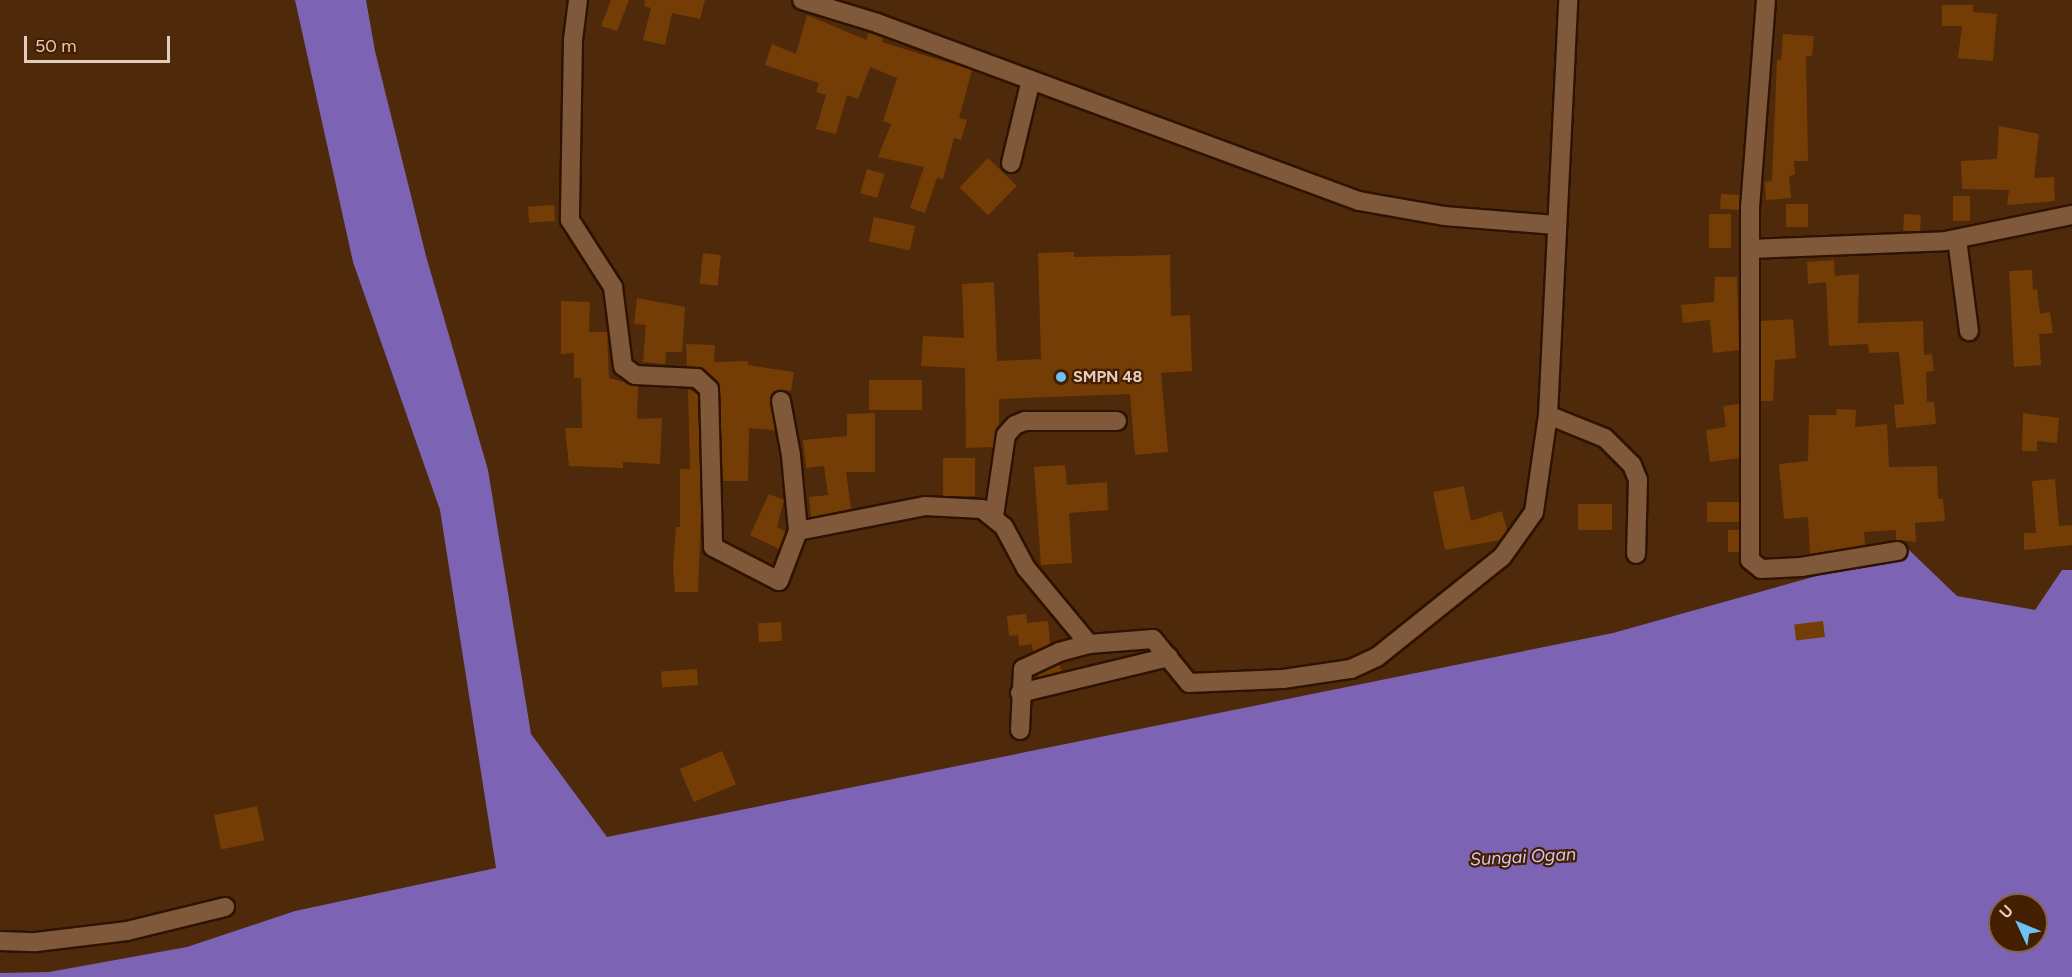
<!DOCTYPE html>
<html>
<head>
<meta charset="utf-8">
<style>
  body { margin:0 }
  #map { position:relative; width:2072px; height:977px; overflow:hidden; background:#4e290a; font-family:Figtree,sans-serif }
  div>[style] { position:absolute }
  .water>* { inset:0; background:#7c63b4 }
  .building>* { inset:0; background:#753d06; transform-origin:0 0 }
  .roads { filter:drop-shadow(2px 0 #2e1300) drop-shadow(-2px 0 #2e1300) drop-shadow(0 2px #2e1300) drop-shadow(0 -2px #2e1300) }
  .minor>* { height:18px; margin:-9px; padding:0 9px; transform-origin:9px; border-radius:9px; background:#80583a }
  .dots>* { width:16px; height:16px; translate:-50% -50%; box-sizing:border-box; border:3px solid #431f00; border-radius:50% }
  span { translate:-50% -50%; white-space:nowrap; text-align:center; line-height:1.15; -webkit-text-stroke:4.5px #431f00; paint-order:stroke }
  .poi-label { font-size:16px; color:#e5cdbd; font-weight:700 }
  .left { translate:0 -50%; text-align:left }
  .water-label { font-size:18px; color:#d2c7f3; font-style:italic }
  .north { position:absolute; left:1988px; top:893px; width:60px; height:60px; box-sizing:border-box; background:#431f00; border:2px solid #84654c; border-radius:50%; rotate:314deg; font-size:16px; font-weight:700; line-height:24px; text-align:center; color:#e5cdbd }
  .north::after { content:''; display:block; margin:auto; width:21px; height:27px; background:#6ec2f3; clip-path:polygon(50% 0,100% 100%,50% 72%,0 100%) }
  .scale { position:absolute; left:24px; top:36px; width:146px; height:27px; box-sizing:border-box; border:3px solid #e5cdbd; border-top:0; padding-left:8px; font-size:18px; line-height:21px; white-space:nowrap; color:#e5cdbd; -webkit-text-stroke:4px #431f00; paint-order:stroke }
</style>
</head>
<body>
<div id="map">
  <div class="water">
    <div style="clip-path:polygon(evenodd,295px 0,366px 0,375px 51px,426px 256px,488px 470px,531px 734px,607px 837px,1613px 633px,1909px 550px,1957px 596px,2035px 610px,2062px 570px,2072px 570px,2072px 977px,0 977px,0 973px,49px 972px,187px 947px,295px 911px,496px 868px,440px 510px,353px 262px,295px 0,2000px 905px,2036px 905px,2036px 941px,2000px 941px,2000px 905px)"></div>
  </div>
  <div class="building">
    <div style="clip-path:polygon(611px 0,629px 0,617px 31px,601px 26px)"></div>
    <div style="clip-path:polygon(645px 0,705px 0,700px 19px,672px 13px,665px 45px,643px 40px,651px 8px,644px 6px)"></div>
    <div style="clip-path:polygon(1942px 5px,1973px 5px,1973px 12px,1997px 14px,1993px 61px,1958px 58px,1962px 26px,1942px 26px)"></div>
    <div style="clip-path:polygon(807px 15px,866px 40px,869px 33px,883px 38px,882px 42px,972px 70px,959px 118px,967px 120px,961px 140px,954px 138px,943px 179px,937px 178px,925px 213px,910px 208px,924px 167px,878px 157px,891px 124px,883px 121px,897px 78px,870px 67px,858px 99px,847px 95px,836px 134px,816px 129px,826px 95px,816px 92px,819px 83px,765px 65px,772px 44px,796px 54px)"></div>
    <div style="clip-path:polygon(1783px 34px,1814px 36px,1812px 56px,1806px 56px,1808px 161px,1794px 161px,1795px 175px,1789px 176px,1791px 198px,1766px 200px,1765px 182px,1772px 181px,1777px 60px,1781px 60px)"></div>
    <div style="clip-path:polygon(1999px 126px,2039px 134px,2034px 178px,2054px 177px,2055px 201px,2007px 205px,2009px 190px,1962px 189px,1961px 161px,1997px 159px)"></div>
    <div style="left:988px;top:158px;width:40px;height:41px;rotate:44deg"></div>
    <div style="left:867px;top:169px;width:18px;height:25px;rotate:16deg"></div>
    <div style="left:1740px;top:195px;width:15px;height:19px;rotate:94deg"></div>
    <div style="left:1953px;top:196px;width:17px;height:25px"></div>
    <div style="left:1808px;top:204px;width:23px;height:22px;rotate:90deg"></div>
    <div style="left:554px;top:205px;width:16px;height:26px;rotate:86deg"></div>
    <div style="left:1709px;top:214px;width:22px;height:34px"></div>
    <div style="left:1904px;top:214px;width:17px;height:17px;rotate:3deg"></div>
    <div style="left:874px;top:217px;width:42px;height:25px;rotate:12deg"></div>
    <div style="clip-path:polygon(1074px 252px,1074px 257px,1170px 255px,1171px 316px,1190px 315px,1192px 371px,1161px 373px,1168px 452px,1135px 455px,1130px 394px,999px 399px,999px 426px,993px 447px,966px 448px,965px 368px,921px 366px,923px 336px,964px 338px,962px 284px,994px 282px,997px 361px,1041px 359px,1038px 253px)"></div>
    <div style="left:703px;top:253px;width:18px;height:31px;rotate:6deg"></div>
    <div style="clip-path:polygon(1834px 260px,1835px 276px,1859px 274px,1858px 323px,1923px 321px,1924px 355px,1932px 354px,1934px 371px,1926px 372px,1927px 402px,1934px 402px,1936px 424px,1896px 428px,1894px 405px,1904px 404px,1899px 352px,1869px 353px,1868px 344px,1829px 346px,1826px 282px,1808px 284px,1807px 262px)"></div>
    <div style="clip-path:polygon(2032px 270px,2033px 290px,2037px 289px,2040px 314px,2050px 312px,2053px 333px,2039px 334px,2041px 365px,2014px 367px,2009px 271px)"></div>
    <div style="clip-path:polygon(1715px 277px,1737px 277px,1739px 350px,1713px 353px,1710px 320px,1683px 323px,1681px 305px,1714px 302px)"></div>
    <div style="clip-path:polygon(637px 298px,685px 307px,682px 352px,666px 352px,665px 364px,643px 362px,646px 325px,634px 324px)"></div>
    <div style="clip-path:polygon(561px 301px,590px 302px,589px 332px,607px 332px,609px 378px,638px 386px,637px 419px,662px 418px,660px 464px,623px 462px,623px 468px,569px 466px,565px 428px,582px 428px,581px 378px,574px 378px,574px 353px,561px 354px)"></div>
    <div style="clip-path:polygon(1793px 319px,1796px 358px,1775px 360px,1773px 401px,1761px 401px,1761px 321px)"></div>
    <div style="clip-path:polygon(686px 344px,715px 345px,714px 362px,748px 361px,748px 365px,794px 372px,791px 391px,779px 389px,770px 398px,775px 430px,749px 428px,748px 481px,723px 481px,719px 385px,704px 369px,687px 366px)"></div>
    <div style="left:869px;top:380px;width:53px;height:30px"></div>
    <div style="clip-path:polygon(688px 389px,698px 394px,701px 515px,698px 592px,675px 592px,673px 567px,676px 527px,680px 527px,680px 469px,690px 469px)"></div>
    <div style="clip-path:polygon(1739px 404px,1739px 458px,1710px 462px,1706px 430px,1726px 427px,1723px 406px)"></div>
    <div style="clip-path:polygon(1837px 409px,1856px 410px,1855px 427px,1887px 424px,1889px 467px,1937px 466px,1938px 499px,1943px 499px,1945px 521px,1915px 523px,1916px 542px,1896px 540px,1896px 530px,1864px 532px,1865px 545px,1810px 554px,1808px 517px,1784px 519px,1779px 464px,1808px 461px,1809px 415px,1836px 415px)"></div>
    <div style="clip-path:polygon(875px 413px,875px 472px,846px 472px,851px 509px,811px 517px,809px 497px,828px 495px,824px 466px,806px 468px,803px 440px,847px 436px,847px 414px)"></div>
    <div style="clip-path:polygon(2023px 413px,2059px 418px,2057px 443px,2037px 441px,2037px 451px,2022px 451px)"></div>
    <div style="left:943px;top:458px;width:32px;height:38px"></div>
    <div style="clip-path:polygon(1065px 465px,1067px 485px,1107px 482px,1108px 510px,1069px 513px,1072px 563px,1041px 565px,1034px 467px)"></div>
    <div style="clip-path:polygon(2055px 479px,2059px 526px,2072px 525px,2072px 545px,2024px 550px,2024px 533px,2036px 533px,2032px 481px)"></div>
    <div style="clip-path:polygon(1464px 486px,1471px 521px,1502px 511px,1507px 530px,1500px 540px,1445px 550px,1433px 492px)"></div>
    <div style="clip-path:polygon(769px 494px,784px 500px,777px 527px,786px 532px,779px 549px,750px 535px)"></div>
    <div style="left:1739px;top:502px;width:20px;height:32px;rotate:90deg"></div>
    <div style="left:1612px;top:504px;width:26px;height:34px;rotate:90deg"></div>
    <div style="left:1728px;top:530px;width:11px;height:22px"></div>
    <div style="clip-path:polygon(1026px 614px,1027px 623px,1048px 621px,1050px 644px,1033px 652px,1032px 644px,1019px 646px,1018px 635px,1009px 636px,1007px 616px)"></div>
    <div style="left:1823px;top:621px;width:16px;height:29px;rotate:83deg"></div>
    <div style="left:781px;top:622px;width:19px;height:23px;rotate:87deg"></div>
    <div style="clip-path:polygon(1059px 664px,1062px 671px,1038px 677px,1038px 675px)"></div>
    <div style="left:697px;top:669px;width:16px;height:36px;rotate:86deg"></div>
    <div style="left:722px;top:751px;width:36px;height:46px;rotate:67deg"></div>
    <div style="left:257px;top:806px;width:35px;height:44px;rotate:78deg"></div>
  </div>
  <div class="roads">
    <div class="minor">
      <div style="left:578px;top:0;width:40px;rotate:97.1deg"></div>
      <div style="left:573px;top:40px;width:180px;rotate:91deg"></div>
      <div style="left:570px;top:220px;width:80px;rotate:57.3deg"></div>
      <div style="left:613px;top:287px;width:80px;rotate:82.8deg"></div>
      <div style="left:623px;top:366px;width:15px;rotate:37deg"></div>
      <div style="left:635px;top:375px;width:62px;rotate:2.8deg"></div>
      <div style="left:697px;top:378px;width:16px;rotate:43deg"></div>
      <div style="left:709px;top:389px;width:158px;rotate:88.5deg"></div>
      <div style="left:713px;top:547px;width:74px;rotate:27.3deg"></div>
      <div style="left:779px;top:581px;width:53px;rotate:-69.2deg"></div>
      <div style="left:798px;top:531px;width:76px;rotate:-95.3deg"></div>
      <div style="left:791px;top:455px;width:55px;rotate:-100.5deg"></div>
      <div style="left:802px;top:0;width:78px;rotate:17deg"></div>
      <div style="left:877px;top:23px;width:514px;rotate:20.27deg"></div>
      <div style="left:1359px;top:201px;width:86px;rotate:10deg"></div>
      <div style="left:1444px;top:216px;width:112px;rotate:4.6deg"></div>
      <div style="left:1766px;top:0;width:208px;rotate:94.4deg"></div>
      <div style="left:1750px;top:207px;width:353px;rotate:90deg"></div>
      <div style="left:1750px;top:560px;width:14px;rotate:39deg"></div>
      <div style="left:1761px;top:569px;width:40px;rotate:-2.9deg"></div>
      <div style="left:1801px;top:567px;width:98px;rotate:-9.4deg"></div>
      <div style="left:1011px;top:163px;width:85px;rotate:-76.5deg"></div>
      <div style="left:1957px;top:239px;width:93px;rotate:82.6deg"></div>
      <div style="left:1750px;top:249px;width:195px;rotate:-2.3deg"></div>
      <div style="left:1945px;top:241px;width:130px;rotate:-11.6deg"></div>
      <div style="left:1548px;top:415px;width:61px;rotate:22deg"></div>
      <div style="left:1605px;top:438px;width:38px;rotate:45deg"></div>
      <div style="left:1632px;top:465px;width:16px;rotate:68deg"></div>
      <div style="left:1638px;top:480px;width:74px;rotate:91.5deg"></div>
      <div style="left:994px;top:516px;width:82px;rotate:-81.6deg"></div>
      <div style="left:1006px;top:435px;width:13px;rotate:-48deg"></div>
      <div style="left:1015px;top:425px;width:11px;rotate:-22deg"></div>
      <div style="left:1025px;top:421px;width:92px"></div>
      <div style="left:798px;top:531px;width:129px;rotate:-11.1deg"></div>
      <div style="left:925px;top:506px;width:57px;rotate:3deg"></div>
      <div style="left:982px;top:509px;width:28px;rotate:39deg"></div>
      <div style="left:1004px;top:527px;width:47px;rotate:61.8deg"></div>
      <div style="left:1026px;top:568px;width:99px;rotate:50.3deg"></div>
      <div style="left:1089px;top:644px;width:64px;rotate:-4.5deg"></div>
      <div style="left:1153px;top:639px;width:57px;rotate:50.7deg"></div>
      <div style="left:1189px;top:683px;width:94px;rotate:-2.4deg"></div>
      <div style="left:1283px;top:679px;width:69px;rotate:-8.4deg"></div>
      <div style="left:1351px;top:669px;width:29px;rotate:-25deg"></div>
      <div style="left:1377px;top:657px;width:160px;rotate:-38.7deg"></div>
      <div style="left:1502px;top:557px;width:55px;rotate:-54.6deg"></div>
      <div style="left:1534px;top:512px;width:98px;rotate:-81.8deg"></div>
      <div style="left:1548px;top:415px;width:415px;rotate:-87.2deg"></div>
      <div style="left:1020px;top:693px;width:153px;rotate:-13.6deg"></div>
      <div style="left:1020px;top:730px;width:61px;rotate:-87.2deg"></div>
      <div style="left:1023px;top:669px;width:40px;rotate:-25deg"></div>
      <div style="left:1059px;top:652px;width:31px;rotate:-15deg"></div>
      <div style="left:0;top:941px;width:36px;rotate:2deg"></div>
      <div style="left:36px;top:942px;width:92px;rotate:-6.9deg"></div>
      <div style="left:127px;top:931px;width:101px;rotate:-13.8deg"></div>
    </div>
  </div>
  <div class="dots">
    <div style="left:1061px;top:377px;background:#6ec2f3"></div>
  </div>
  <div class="poi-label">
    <span class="left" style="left:1073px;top:377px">SMPN 48</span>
  </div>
  <div class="water-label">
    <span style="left:1523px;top:857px;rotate:-3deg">Sungai Ogan</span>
  </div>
  <div class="north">U</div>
  <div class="scale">50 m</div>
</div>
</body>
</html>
